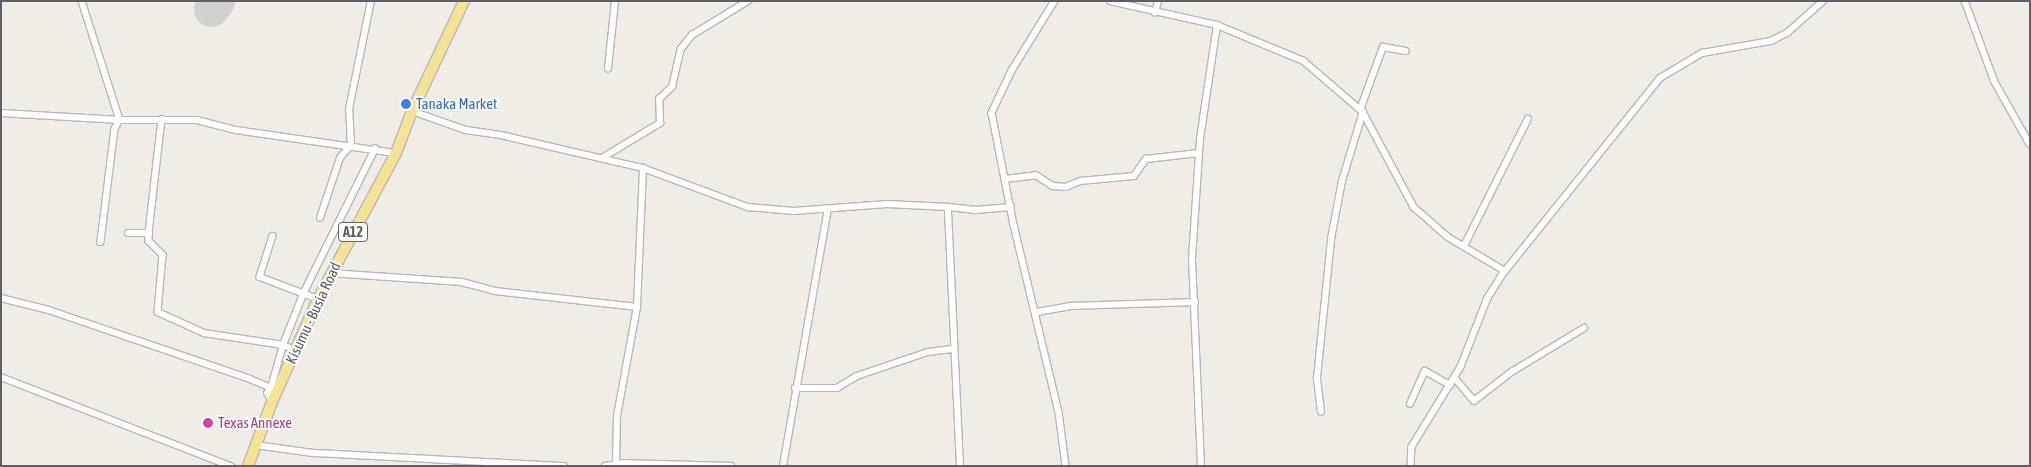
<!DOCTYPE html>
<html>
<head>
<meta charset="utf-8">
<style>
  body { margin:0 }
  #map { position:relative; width:2031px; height:467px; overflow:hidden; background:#efede6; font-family:"Asap Condensed",sans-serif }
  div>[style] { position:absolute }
  .runway>* { height:35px; margin:-17.5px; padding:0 17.5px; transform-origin:17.5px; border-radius:17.5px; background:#d2d0ce }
  .roads { filter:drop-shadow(1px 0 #b6b7bc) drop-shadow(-1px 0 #b6b7bc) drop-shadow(0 1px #b6b7bc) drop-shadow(0 -1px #b6b7bc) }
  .street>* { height:5.5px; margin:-2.75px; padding:0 2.75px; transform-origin:2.75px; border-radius:2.75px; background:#fff }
  .highway>* { height:10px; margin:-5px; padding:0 5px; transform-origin:5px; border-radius:5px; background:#f7e394 }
  .dots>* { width:14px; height:14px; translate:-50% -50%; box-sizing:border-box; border:2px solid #fff; border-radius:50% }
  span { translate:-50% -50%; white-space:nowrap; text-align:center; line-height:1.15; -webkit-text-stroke:4px #fff; paint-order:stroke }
  .shield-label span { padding:1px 4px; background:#fff; border:1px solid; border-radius:4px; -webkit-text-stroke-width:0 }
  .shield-label { font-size:14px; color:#5d6065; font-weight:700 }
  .shop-label { font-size:15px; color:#366cbe }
  .left { translate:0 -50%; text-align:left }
  .street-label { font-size:15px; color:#5d6065 }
  .hotel-label { font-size:15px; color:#b23c85 }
  .frame { position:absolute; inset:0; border:2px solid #5d6065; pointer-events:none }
</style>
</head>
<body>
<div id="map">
  <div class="runway">
    <div style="left:211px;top:9px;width:10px;rotate:-53deg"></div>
  </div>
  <div class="roads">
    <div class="street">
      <div style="left:82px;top:1px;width:125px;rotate:72.3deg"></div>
      <div style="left:120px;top:120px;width:77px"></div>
      <div style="left:197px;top:120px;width:40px;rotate:14.4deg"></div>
      <div style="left:236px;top:130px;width:162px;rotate:8.2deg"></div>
      <div style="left:1055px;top:1px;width:82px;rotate:121.6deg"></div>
      <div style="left:1012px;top:71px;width:47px;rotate:115.5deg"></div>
      <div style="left:992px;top:113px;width:114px;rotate:78.9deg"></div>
      <div style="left:1014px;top:225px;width:192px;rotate:76.5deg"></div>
      <div style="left:1059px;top:412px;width:54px;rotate:82.6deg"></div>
      <div style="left:1110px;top:1px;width:110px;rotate:12.6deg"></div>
      <div style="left:1217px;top:25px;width:94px;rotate:22.5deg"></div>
      <div style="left:1304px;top:61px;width:78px;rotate:40.8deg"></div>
      <div style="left:1363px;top:112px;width:108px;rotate:61.8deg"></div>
      <div style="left:1414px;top:207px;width:45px;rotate:41.4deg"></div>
      <div style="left:1448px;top:237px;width:66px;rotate:30.8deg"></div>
      <div style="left:1505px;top:271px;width:32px;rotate:122deg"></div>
      <div style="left:1488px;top:298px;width:74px;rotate:111.4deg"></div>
      <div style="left:1461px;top:367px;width:94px;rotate:121.5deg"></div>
      <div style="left:1412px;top:447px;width:19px;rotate:93deg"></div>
      <div style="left:1965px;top:1px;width:86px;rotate:69.7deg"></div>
      <div style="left:1995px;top:82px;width:71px;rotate:60.6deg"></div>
      <div style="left:1155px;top:13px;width:12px;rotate:-76deg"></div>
      <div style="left:608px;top:69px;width:68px;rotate:-84.1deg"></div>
      <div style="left:1360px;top:110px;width:67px;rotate:-69.9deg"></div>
      <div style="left:1383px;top:47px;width:23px;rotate:10deg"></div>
      <div style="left:412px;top:111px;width:57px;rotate:19.4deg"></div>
      <div style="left:466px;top:130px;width:35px;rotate:8deg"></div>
      <div style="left:501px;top:135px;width:146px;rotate:13.1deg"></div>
      <div style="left:643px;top:168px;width:112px;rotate:20.4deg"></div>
      <div style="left:748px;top:207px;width:46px;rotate:5deg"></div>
      <div style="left:794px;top:211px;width:93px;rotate:-4.3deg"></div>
      <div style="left:887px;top:204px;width:61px;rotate:2.8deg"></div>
      <div style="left:1px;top:113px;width:119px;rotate:3.4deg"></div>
      <div style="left:120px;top:120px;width:10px;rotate:119deg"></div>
      <div style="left:115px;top:129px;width:114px;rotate:97.1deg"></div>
      <div style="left:162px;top:119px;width:115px;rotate:96.5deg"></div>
      <div style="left:149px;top:233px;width:8px;rotate:90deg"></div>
      <div style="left:149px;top:241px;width:20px;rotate:45deg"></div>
      <div style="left:163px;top:255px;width:57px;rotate:95deg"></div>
      <div style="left:158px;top:312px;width:51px;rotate:24.5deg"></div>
      <div style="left:204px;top:333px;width:80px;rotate:8.6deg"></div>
      <div style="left:283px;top:345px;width:13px;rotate:23deg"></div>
      <div style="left:602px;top:158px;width:68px;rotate:-31.1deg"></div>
      <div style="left:660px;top:123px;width:24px;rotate:-92deg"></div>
      <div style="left:659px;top:99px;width:18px;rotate:-43deg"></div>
      <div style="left:672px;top:87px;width:39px;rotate:-77deg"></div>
      <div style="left:681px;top:49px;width:18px;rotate:-52deg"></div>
      <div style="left:692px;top:35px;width:66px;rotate:-31.3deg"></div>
      <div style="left:1005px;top:179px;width:31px;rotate:-7deg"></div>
      <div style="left:1036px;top:175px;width:20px;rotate:33deg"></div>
      <div style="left:1053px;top:186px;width:13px;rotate:4deg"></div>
      <div style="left:1066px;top:187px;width:15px;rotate:-23deg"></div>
      <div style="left:1080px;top:181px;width:54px;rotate:-5.3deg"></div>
      <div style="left:1134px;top:176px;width:21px;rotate:-55deg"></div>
      <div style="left:1146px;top:159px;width:53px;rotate:-6.5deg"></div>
      <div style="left:320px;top:218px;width:63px;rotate:-71.6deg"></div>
      <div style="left:340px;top:158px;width:17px;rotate:-50deg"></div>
      <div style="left:351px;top:145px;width:36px;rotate:-93deg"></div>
      <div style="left:349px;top:109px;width:110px;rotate:-78.5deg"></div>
      <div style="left:128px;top:233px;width:21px"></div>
      <div style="left:273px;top:236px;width:43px;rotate:107.6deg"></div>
      <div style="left:260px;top:277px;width:62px;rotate:20.8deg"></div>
      <div style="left:1464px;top:246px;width:142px;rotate:-63.3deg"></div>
      <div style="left:1505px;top:271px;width:248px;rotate:-51.2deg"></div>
      <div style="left:1660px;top:78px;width:49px;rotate:-30.8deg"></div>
      <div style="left:1702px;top:53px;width:70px;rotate:-9.9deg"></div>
      <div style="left:1771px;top:41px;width:18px;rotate:-27deg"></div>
      <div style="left:1787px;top:33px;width:48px;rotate:-41.6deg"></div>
      <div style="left:330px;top:273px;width:132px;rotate:3.9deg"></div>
      <div style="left:462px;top:282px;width:34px;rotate:15deg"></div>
      <div style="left:495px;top:291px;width:143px;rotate:6.4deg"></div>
      <div style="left:1px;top:298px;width:49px;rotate:14deg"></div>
      <div style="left:49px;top:310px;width:210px;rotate:18.9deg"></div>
      <div style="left:248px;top:378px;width:25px;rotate:23deg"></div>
      <div style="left:271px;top:388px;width:6px;rotate:121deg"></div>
      <div style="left:268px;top:393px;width:10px;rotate:66deg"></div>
      <div style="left:1037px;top:312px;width:34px;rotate:-10deg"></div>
      <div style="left:1070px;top:306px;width:125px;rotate:-1.8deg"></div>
      <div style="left:1px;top:377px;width:247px;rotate:21.2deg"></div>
      <div style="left:1455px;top:378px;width:30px;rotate:50deg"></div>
      <div style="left:1474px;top:401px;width:49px;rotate:-37.6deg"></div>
      <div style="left:1513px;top:371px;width:83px;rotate:-31.2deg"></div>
      <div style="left:271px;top:388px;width:45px;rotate:-74.4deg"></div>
      <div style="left:283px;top:345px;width:57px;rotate:-68.4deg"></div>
      <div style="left:304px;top:292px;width:160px;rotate:-63.6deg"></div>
      <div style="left:795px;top:388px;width:42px"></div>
      <div style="left:837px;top:388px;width:23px;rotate:-31deg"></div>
      <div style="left:857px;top:376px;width:75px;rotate:-18.7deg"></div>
      <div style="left:928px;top:352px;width:26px;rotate:-7deg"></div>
      <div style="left:1410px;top:404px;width:36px;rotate:-66deg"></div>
      <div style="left:1425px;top:371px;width:29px;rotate:29deg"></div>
      <div style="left:1321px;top:412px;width:34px;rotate:-97deg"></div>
      <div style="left:1317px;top:378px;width:140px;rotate:-84.2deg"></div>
      <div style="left:1331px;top:239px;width:59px;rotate:-79.3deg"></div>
      <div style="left:1342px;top:181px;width:72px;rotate:-73.1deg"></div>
      <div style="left:256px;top:445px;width:59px;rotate:7.9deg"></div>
      <div style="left:314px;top:453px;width:250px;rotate:3deg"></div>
      <div style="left:616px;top:464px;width:48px;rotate:-88.8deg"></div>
      <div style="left:617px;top:416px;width:111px;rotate:-79.6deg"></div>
      <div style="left:637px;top:307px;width:139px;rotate:-87.5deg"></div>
      <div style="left:605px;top:466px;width:19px;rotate:-9deg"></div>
      <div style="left:624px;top:463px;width:107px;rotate:1.6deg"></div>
      <div style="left:783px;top:466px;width:261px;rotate:-80.1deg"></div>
      <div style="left:960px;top:466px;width:259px;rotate:-92.7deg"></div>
      <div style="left:948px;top:207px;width:28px;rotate:6deg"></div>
      <div style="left:976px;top:210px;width:35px;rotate:-5deg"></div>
      <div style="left:1201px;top:466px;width:207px;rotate:-92.5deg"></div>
      <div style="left:1192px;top:259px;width:120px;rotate:-86.2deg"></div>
      <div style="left:1200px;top:139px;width:115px;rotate:-81.5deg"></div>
    </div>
    <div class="highway">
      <div style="left:248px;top:466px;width:68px;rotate:-69.4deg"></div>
      <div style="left:272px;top:402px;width:113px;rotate:-65.9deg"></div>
      <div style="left:318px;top:299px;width:166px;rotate:-61.9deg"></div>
      <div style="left:396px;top:153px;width:45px;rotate:-69.1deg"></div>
      <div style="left:412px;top:111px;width:122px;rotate:-64.7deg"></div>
    </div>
  </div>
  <div class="dots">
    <div style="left:406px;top:104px;background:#3f7fe0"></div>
    <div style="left:208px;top:423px;background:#d1479c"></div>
  </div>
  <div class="shield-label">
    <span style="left:353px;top:232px">A12</span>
  </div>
  <div class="shop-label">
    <span class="left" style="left:416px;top:104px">Tanaka Market</span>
  </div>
  <div class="street-label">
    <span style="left:313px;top:313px;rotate:-65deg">Kisumu - Busia Road</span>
  </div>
  <div class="hotel-label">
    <span class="left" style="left:218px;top:423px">Texas Annexe</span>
  </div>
  <div class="frame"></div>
</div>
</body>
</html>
